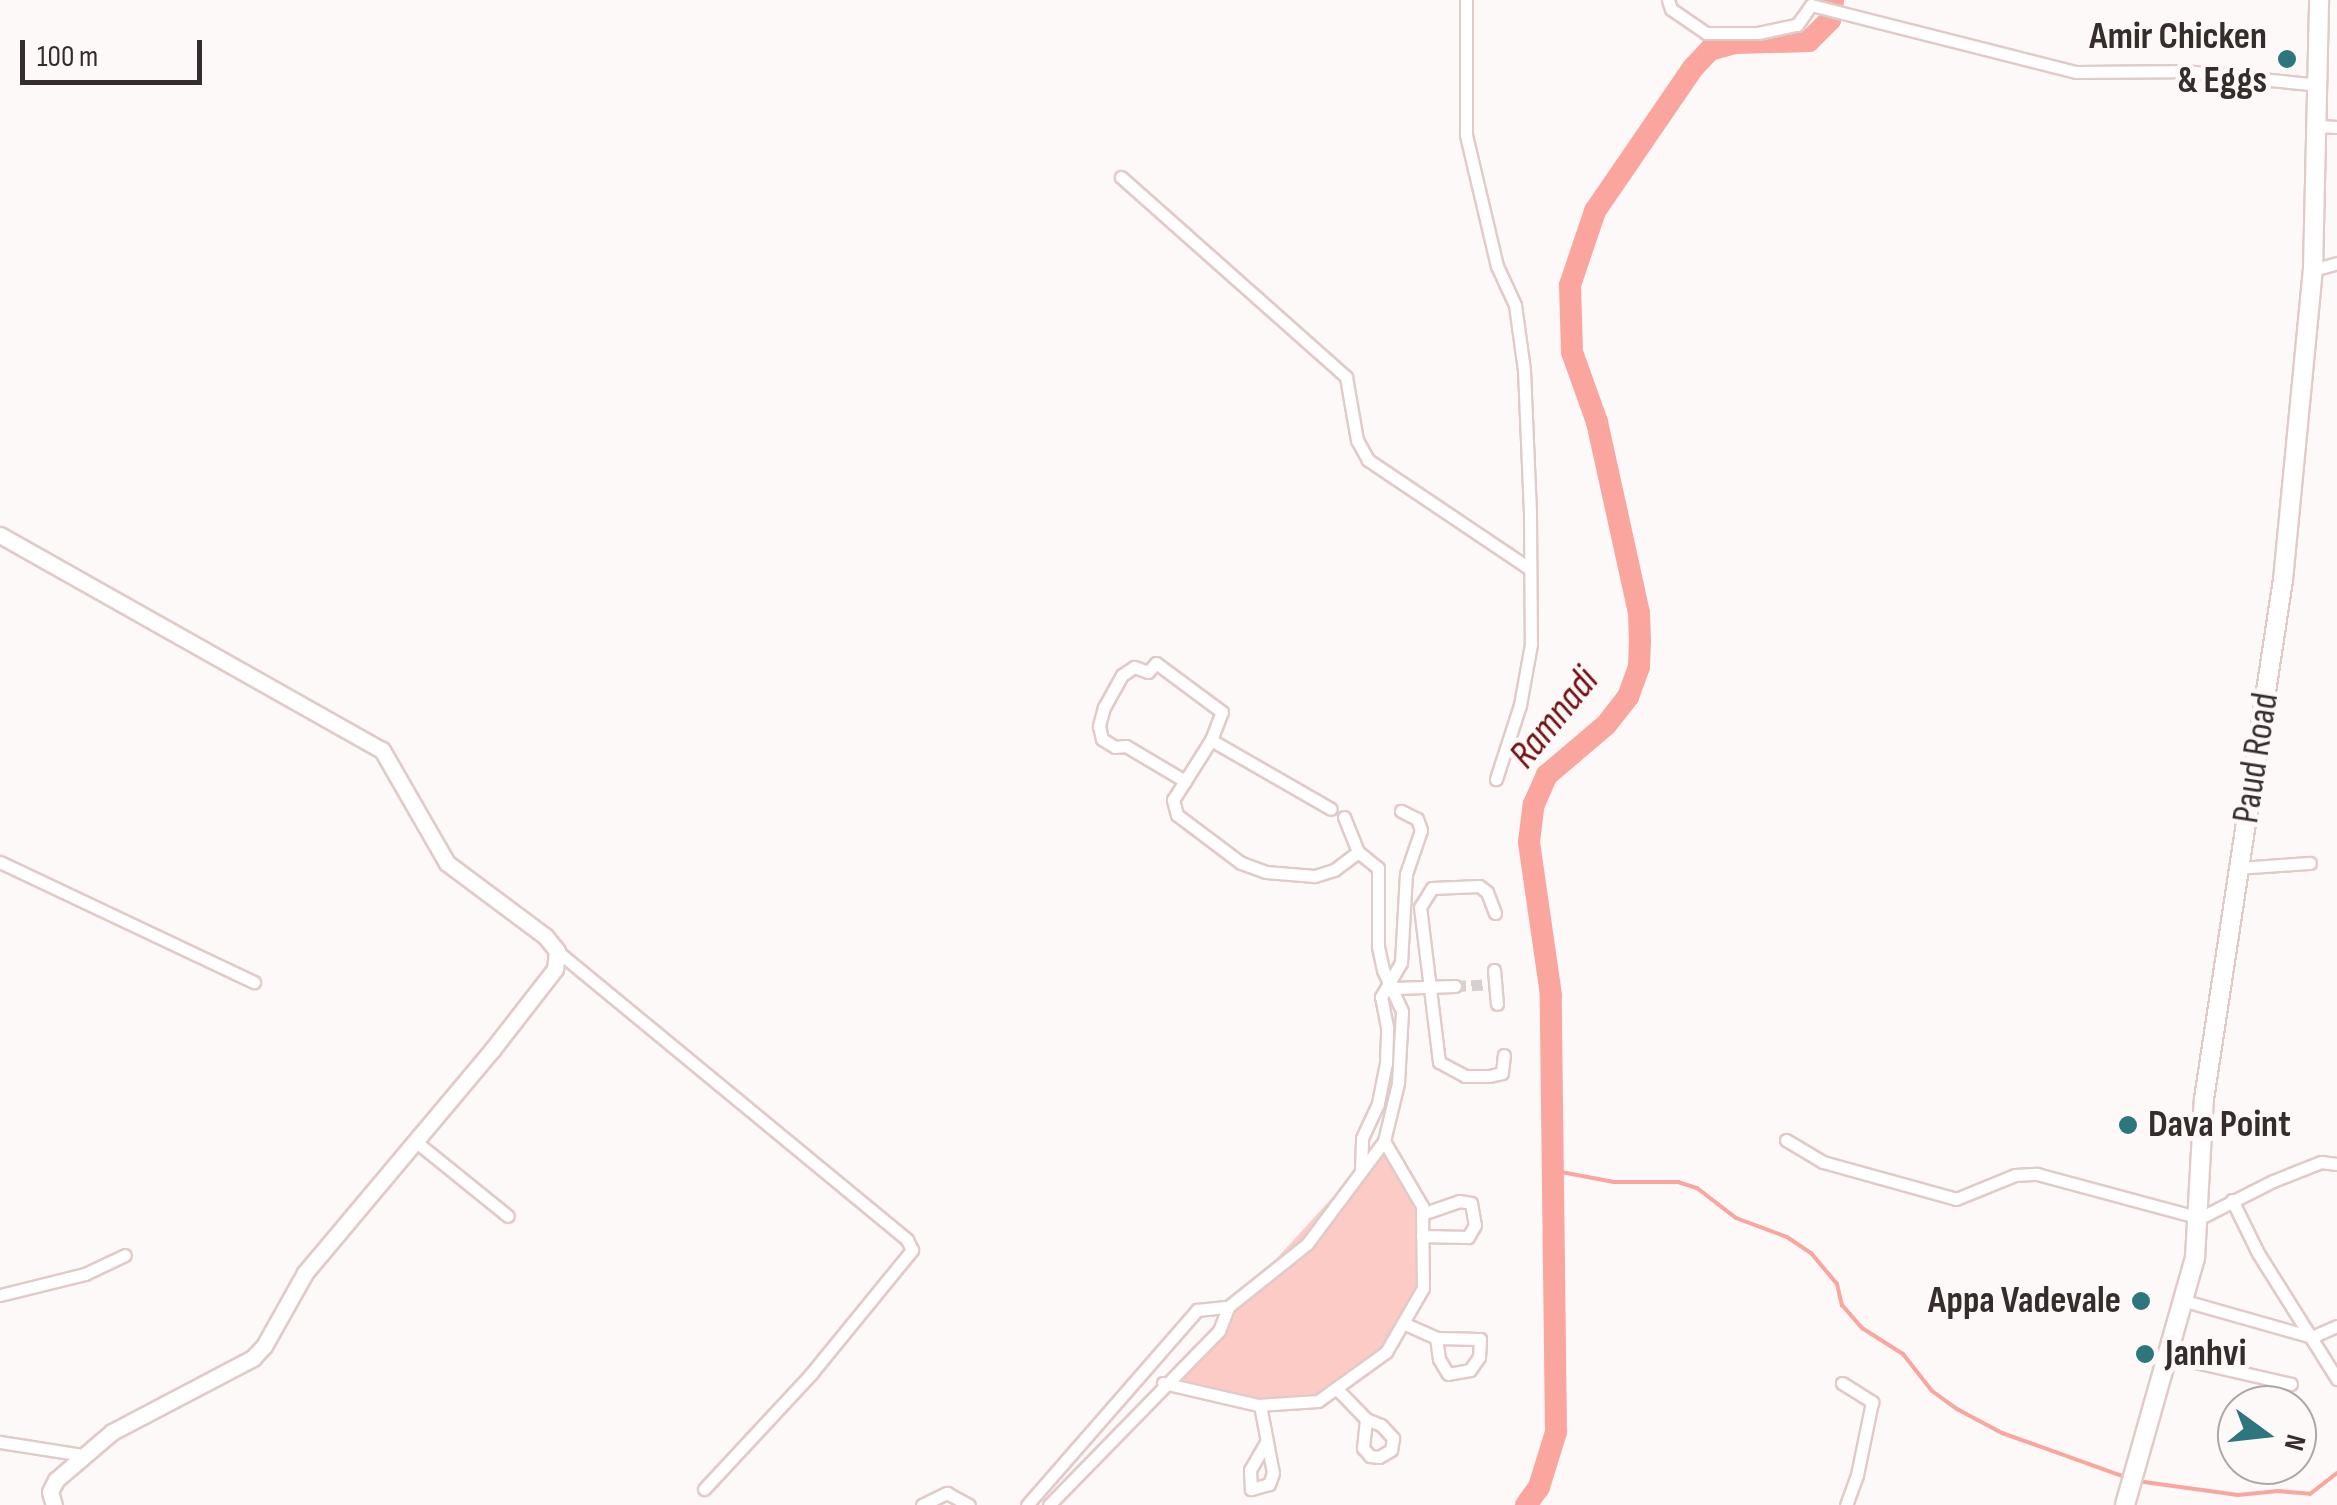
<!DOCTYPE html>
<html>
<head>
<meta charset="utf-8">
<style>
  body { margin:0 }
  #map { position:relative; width:2337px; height:1505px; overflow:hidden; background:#fef9f9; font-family:"Sofia Sans Condensed",sans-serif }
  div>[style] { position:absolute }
  .green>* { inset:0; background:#fccbc5 }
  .stream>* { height:4px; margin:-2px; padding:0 2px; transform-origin:2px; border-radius:2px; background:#faa59d }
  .river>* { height:22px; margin:-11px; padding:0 11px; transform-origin:11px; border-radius:11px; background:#faa59d }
  .street-tunnel>* { height:11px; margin-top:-5.5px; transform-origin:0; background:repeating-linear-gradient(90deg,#d6d0d0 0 11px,transparent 0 16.5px) }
  .roads { filter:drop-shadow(2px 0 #e1cbc8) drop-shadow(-2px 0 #e1cbc8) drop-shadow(0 2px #e1cbc8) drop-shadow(0 -2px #e1cbc8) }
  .street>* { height:11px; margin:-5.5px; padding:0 5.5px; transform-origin:5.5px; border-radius:5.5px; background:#fff }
  .secondary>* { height:15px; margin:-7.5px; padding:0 7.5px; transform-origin:7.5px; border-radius:7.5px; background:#fff }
  .primary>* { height:18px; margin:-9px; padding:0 9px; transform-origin:9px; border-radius:9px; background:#fff }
  .dots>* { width:28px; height:28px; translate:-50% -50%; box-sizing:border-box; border:5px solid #fef9f9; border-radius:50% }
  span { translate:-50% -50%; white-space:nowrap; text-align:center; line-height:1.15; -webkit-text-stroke:10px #fef9f9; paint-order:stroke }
  .poi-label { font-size:38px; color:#352d2c; font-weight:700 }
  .right { translate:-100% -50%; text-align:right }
  .left { translate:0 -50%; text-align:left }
  .street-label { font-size:38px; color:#352d2c }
  .water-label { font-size:40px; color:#721013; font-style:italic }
  .north { position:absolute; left:2217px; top:1385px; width:100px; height:100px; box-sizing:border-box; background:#fef9f9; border:2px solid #aea7a7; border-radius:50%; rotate:105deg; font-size:28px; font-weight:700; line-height:40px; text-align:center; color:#352d2c }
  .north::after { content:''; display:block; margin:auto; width:35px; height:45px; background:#2d767e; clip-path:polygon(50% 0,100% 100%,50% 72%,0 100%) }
  .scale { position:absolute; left:20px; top:40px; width:182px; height:45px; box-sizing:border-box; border:5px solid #352d2c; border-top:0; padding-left:12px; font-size:30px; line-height:35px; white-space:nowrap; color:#352d2c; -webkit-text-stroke:8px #fef9f9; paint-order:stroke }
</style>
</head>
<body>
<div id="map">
  <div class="green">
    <div style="clip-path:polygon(1384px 1141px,1422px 1206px,1423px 1288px,1386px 1352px,1318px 1401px,1258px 1405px,1163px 1383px)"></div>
  </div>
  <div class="stream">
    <div style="left:1556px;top:1171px;width:59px;rotate:10.7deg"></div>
    <div style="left:1614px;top:1182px;width:64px"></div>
    <div style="left:1678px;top:1182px;width:20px;rotate:18deg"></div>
    <div style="left:1697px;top:1188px;width:49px;rotate:37.6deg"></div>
    <div style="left:1736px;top:1218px;width:54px;rotate:20.4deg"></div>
    <div style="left:1787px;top:1237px;width:29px;rotate:34deg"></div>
    <div style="left:1811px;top:1253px;width:40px;rotate:50deg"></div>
    <div style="left:1837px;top:1284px;width:22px;rotate:77deg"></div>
    <div style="left:1842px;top:1305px;width:30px;rotate:49deg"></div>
    <div style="left:1862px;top:1328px;width:49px;rotate:32.4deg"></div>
    <div style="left:1903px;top:1354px;width:47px;rotate:51.9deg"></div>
    <div style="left:1932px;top:1391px;width:31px;rotate:36deg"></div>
    <div style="left:1957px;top:1409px;width:51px;rotate:28.1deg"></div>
    <div style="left:2002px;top:1433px;width:134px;rotate:19.7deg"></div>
    <div style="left:2137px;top:1481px;width:102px;rotate:7.9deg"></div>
    <div style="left:2238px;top:1495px;width:40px;rotate:-5.7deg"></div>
    <div style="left:2278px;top:1491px;width:32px;rotate:5deg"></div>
    <div style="left:2310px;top:1494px;width:34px;rotate:-38deg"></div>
  </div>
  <div class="river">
    <div style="left:1526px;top:1505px;width:22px;rotate:-54deg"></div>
    <div style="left:1539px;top:1487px;width:58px;rotate:-72.8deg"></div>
    <div style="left:1556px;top:1432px;width:437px;rotate:-90.7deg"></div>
    <div style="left:1551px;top:995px;width:155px;rotate:-98.2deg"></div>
    <div style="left:1529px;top:842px;width:38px;rotate:-83deg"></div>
    <div style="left:1534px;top:804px;width:32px;rotate:-66deg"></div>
    <div style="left:1547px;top:775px;width:77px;rotate:-40.3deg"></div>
    <div style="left:1606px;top:725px;width:36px;rotate:-52deg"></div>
    <div style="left:1628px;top:697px;width:32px;rotate:-70deg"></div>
    <div style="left:1639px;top:667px;width:25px;rotate:-88deg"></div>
    <div style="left:1640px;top:642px;width:29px;rotate:-92deg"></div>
    <div style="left:1639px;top:613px;width:196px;rotate:-102.4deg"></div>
    <div style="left:1597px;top:422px;width:74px;rotate:-109.7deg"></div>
    <div style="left:1572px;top:352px;width:67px;rotate:-91.7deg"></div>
    <div style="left:1570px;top:285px;width:78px;rotate:-71.3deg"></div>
    <div style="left:1595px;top:211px;width:173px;rotate:-55.6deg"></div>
    <div style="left:1693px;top:68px;width:25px;rotate:-47deg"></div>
    <div style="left:1710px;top:50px;width:26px;rotate:-16deg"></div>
    <div style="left:1735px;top:43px;width:74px;rotate:-1.5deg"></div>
    <div style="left:1809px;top:41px;width:30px;rotate:-45deg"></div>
    <div style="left:1830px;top:20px;width:20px;rotate:-81deg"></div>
  </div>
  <div class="street-tunnel">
    <div style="left:1455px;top:986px;width:40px;rotate:-2.9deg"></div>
  </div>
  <div class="roads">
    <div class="street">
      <div style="left:1466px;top:0;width:135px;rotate:90deg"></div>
      <div style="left:1466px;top:135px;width:135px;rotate:76.7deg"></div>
      <div style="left:1497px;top:266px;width:43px;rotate:65.2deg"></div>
      <div style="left:1515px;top:305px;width:66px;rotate:82.1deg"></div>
      <div style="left:1524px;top:370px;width:146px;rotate:87.6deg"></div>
      <div style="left:1530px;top:516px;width:128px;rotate:89.6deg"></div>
      <div style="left:1531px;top:644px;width:62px;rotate:100.2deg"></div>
      <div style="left:1520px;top:705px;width:78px;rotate:108deg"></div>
      <div style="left:1668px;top:0;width:9px;rotate:72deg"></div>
      <div style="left:1671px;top:9px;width:42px;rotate:34.4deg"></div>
      <div style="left:1706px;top:33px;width:52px"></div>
      <div style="left:1758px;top:33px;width:40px;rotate:-12deg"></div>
      <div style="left:1797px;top:25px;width:24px;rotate:-55deg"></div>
      <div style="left:1811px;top:5px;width:273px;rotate:14.2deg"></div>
      <div style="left:2076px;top:72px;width:108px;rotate:-0.5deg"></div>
      <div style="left:2184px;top:71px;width:136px;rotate:5.9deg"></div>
      <div style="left:2318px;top:126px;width:19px;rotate:3deg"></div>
      <div style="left:1121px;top:177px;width:301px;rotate:41.6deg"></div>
      <div style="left:1346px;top:377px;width:64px;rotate:80.1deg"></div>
      <div style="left:1357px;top:440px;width:23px;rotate:61deg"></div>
      <div style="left:1368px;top:460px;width:195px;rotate:33.9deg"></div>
      <div style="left:2313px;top:270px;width:25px;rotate:-16deg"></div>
      <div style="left:1211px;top:740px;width:138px;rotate:29.9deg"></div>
      <div style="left:1344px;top:817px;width:38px;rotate:68deg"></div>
      <div style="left:0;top:862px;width:281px;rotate:25.3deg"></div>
      <div style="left:2238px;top:868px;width:72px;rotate:-4deg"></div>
      <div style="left:1495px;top:913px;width:22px;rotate:-111deg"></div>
      <div style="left:1487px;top:892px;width:10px;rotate:-143deg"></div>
      <div style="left:1479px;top:886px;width:47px;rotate:177.6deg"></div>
      <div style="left:1432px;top:888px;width:22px;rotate:122deg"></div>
      <div style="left:1420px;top:907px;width:156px;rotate:83deg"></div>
      <div style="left:1439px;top:1062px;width:30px;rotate:28deg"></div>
      <div style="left:1465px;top:1076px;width:24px"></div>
      <div style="left:1489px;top:1076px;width:13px;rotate:-13deg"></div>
      <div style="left:1502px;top:1073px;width:18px;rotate:-84deg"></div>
      <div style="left:557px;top:951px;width:454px;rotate:39.5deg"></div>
      <div style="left:907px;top:1240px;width:11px;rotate:63deg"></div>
      <div style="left:912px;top:1250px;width:160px;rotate:129.2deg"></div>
      <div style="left:811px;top:1374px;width:157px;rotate:132.9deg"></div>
      <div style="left:1494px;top:970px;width:34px;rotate:85deg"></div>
      <div style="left:1394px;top:988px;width:61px;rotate:-1.9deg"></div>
      <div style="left:1786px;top:1140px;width:43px;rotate:30.7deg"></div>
      <div style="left:1823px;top:1162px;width:138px;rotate:15.5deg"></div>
      <div style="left:1956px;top:1199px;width:64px;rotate:-22.1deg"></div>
      <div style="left:2015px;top:1175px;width:22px;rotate:-3deg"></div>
      <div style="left:2037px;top:1174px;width:169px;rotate:15.1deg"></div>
      <div style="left:2200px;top:1218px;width:82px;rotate:-26.9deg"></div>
      <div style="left:2273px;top:1181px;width:52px;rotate:-21.6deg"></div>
      <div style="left:2321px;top:1162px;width:16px;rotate:7deg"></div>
      <div style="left:415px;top:1141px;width:119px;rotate:38.9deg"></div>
      <div style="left:1361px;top:1170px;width:32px;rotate:-88deg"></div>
      <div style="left:1362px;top:1138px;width:38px;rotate:-65deg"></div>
      <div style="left:1378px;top:1103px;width:41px;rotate:-78.7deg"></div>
      <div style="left:1386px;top:1063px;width:36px;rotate:-88deg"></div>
      <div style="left:1387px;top:1027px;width:31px;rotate:-101deg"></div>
      <div style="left:1381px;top:997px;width:39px;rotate:-60deg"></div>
      <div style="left:1401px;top:963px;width:89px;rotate:-86.8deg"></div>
      <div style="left:1406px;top:874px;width:46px;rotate:-71.2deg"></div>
      <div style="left:1421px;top:830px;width:12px;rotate:-110deg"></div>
      <div style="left:1417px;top:819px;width:18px;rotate:-153deg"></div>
      <div style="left:2232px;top:1200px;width:59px;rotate:63.9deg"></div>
      <div style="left:2258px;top:1253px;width:149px;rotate:57.9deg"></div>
      <div style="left:1422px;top:1214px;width:39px;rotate:-19deg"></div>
      <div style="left:1459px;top:1201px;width:12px;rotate:9deg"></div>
      <div style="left:1471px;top:1203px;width:22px;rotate:80deg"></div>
      <div style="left:1475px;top:1225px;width:14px;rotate:120deg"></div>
      <div style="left:1468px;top:1237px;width:46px;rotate:-178.8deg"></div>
      <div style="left:0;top:1295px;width:88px;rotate:-13.9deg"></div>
      <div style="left:85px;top:1274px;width:44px;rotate:-25.4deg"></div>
      <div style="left:2185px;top:1301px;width:132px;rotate:15.8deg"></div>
      <div style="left:2312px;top:1337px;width:27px;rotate:-24deg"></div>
      <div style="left:1403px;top:1323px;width:36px;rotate:24deg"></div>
      <div style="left:1436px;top:1338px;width:44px;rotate:1.3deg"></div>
      <div style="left:1480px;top:1339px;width:18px;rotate:93deg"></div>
      <div style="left:1479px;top:1357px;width:16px;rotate:125deg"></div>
      <div style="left:1470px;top:1370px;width:22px;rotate:170deg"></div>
      <div style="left:1448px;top:1374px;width:17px;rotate:-121deg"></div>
      <div style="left:1439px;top:1359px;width:21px;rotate:-98deg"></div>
      <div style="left:2169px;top:1356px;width:125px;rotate:12.9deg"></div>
      <div style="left:1163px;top:1383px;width:98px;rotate:13deg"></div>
      <div style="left:1258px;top:1405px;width:60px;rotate:-3.8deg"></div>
      <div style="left:1318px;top:1401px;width:84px;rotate:-35.8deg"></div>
      <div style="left:1386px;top:1352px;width:74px;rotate:-60deg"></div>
      <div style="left:1423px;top:1288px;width:82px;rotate:-90.7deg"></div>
      <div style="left:1422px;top:1206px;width:75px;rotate:-120.3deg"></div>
      <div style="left:1842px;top:1383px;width:36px;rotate:32deg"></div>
      <div style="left:1872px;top:1402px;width:75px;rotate:101.6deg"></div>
      <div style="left:1857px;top:1475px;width:32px;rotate:110deg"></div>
      <div style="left:1336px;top:1388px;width:43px;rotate:45.9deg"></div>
      <div style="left:1366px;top:1419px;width:16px;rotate:22deg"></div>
      <div style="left:1381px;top:1425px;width:18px;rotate:47deg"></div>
      <div style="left:1393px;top:1438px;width:12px;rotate:99deg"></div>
      <div style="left:1391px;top:1450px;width:14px;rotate:150deg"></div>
      <div style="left:1379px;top:1457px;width:9px;rotate:-174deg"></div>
      <div style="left:1370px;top:1456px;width:11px;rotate:-131deg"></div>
      <div style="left:1363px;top:1448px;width:29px;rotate:-84deg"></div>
      <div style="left:1260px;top:1405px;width:69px;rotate:79.2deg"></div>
      <div style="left:1273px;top:1473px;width:12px;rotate:110deg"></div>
      <div style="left:1269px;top:1484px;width:19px;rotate:164deg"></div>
      <div style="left:1251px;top:1489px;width:19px;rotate:-93deg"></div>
      <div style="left:1250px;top:1470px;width:30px;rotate:-60deg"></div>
      <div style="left:0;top:1442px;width:84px;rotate:8.9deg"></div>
      <div style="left:922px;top:1505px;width:28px;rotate:-26deg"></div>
      <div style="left:947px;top:1493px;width:25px;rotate:29deg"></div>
      <div style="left:1027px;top:1505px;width:259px;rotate:-48.9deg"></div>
      <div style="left:1197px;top:1310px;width:31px;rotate:-6deg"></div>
      <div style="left:1228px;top:1307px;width:101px;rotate:-38.6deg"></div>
      <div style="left:1307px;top:1244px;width:129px;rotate:-53.2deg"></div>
      <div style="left:1384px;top:1141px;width:60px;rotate:-76.4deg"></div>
      <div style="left:1398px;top:1083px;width:72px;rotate:-86.8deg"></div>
      <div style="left:1402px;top:1011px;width:45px;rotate:-114.9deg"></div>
      <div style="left:1383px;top:970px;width:25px;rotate:-102deg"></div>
      <div style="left:1378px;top:946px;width:78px;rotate:-90deg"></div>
      <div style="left:1378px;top:868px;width:26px;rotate:-141deg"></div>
      <div style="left:1358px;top:852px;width:30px;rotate:143deg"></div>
      <div style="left:1334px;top:870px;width:21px;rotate:163deg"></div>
      <div style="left:1314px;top:876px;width:48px;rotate:-175.2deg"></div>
      <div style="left:1266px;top:872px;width:27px;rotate:-160deg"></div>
      <div style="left:1241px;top:863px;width:80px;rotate:-143.1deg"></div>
      <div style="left:1177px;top:815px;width:16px;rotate:-105deg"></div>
      <div style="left:1173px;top:800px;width:71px;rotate:-57.7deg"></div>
      <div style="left:1211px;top:740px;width:30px;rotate:-69deg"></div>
      <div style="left:1222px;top:712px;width:82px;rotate:-143.4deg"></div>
      <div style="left:1156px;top:663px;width:12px;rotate:132deg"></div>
      <div style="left:1148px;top:672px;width:15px;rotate:-160deg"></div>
      <div style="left:1134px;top:667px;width:14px;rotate:146deg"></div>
      <div style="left:1122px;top:675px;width:37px;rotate:119deg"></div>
      <div style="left:1104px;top:707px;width:20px;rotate:105deg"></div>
      <div style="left:1099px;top:726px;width:13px;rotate:77deg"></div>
      <div style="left:1102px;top:739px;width:15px;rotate:32deg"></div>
      <div style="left:1115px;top:747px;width:11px;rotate:-5deg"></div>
      <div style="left:1126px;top:746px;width:69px;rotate:30.7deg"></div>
      <div style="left:1049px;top:1505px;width:243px;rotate:-45.7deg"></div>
      <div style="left:1219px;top:1331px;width:26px;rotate:-69deg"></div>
    </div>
    <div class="secondary">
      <div style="left:0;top:535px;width:438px;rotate:29.4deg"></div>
      <div style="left:382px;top:750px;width:130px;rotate:60.1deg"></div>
      <div style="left:447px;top:863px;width:122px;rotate:36.7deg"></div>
      <div style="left:545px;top:936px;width:19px;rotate:51deg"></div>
      <div style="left:557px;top:951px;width:18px;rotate:96deg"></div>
      <div style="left:555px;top:969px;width:103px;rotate:127.9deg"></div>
      <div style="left:492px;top:1050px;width:291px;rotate:130deg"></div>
      <div style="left:305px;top:1273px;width:84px;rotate:119.3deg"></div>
      <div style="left:264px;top:1346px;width:16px;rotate:133deg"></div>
      <div style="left:253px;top:1358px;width:159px;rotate:152.3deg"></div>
      <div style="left:112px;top:1432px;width:74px;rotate:139.4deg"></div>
      <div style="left:56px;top:1480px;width:13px;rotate:117deg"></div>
      <div style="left:50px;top:1492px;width:14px;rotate:73deg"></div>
    </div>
    <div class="primary">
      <div style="left:2125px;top:1505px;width:257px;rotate:-74.2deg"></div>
      <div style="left:2195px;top:1258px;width:159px;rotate:-86.8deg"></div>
      <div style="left:2204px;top:1099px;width:525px;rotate:-81.35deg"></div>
      <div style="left:2283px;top:580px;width:311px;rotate:-84.5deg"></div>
      <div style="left:2313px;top:270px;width:270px;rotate:-88.7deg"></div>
    </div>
  </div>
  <div class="dots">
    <div style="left:2287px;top:59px;background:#2d767e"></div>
    <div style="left:2128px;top:1125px;background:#2d767e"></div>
    <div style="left:2141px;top:1301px;background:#2d767e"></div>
    <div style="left:2145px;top:1354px;background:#2d767e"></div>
  </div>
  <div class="poi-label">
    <span class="right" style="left:2267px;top:59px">Amir Chicken<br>&amp; Eggs</span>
    <span class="left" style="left:2148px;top:1125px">Dava Point</span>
    <span class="right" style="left:2121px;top:1301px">Appa Vadevale</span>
    <span class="left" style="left:2165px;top:1354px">Janhvi</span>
  </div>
  <div class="street-label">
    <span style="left:2256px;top:758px;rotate:-81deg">Paud Road</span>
  </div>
  <div class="water-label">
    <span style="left:1554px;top:718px;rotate:-51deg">Ramnadi</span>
  </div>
  <div class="north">N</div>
  <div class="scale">100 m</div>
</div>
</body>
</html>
